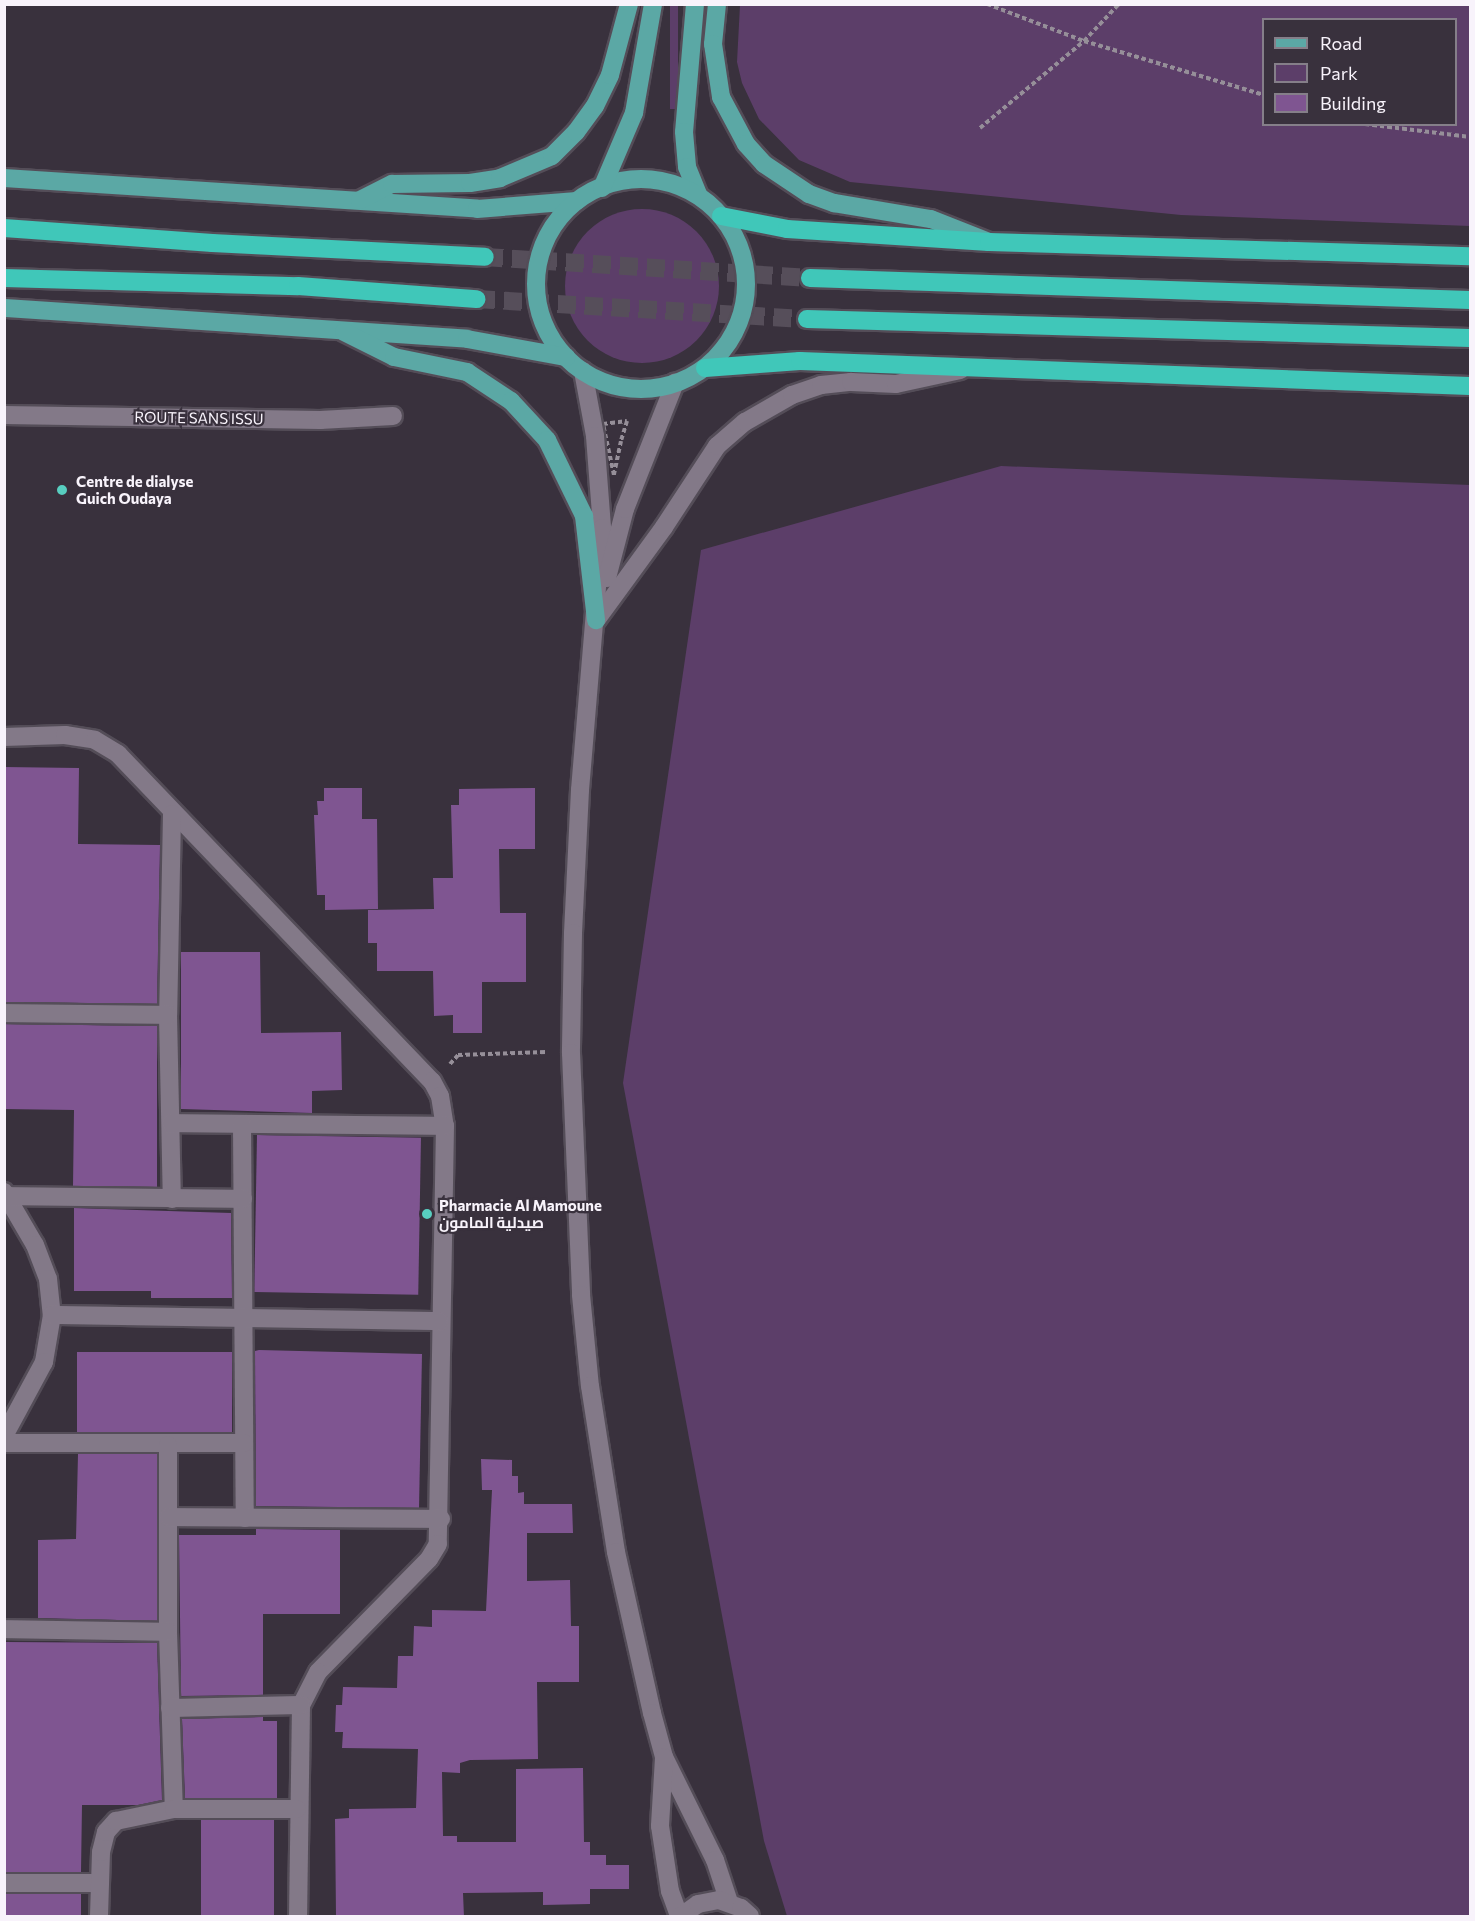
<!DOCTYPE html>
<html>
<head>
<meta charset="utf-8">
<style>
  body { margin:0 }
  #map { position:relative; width:1475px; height:1921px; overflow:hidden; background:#39313d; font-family:Commissioner,Cairo,sans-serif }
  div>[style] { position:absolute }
  .green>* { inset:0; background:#5c3e69; transform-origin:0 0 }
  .round { border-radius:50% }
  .building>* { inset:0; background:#7f5591; transform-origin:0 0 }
  .highway-tunnel>* { height:18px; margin-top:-9px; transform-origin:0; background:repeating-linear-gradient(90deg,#564e5a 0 18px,transparent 0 27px) }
  .path>* { height:4px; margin-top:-2px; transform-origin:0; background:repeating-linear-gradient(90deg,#968f99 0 4.5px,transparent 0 7.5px) }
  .roads { filter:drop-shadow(2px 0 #544d58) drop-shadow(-2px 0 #544d58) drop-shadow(0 2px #544d58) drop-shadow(0 -2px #544d58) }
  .minor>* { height:18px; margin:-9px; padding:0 9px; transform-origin:9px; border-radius:9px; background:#837988 }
  .major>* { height:18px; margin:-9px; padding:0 9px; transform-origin:9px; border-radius:9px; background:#5ba8a5 }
  .major>.ring { margin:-9px; padding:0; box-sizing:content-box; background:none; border:18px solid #5ba8a5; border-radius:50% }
  .highway>* { height:18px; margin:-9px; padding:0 9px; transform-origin:9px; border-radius:9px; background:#40c7b9 }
  .dots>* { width:16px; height:16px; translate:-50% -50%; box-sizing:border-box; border:3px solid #39313d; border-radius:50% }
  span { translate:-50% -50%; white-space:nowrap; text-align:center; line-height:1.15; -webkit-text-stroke:4.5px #39313d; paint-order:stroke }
  .street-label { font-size:15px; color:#f8f3fb }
  .poi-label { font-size:15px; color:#f8f3fb; font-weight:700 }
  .left { translate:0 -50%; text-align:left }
  .frame { position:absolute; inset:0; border:6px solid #f8f3fb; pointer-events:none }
  .legend { position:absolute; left:1262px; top:18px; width:195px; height:108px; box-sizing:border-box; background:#39313d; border:2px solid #857f89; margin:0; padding:8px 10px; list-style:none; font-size:18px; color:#f8f3fb }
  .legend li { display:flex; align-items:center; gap:12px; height:30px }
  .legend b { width:30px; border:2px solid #857f89 }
</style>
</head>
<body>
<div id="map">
  <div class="green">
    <div style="left:670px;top:5px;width:8px;height:104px"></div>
    <div style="clip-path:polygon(evenodd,740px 5px,1470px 5px,1470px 226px,1181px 215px,850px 182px,799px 160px,759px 119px,742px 83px,737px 62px,740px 5px,1264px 20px,1456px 20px,1456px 124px,1264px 124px,1264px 20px)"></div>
    <div class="round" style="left:565px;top:209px;width:154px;height:154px"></div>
    <div style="clip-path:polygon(1001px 466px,1470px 485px,1470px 1916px,787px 1916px,764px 1841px,623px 1083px,701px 550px)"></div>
  </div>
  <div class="building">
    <div style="clip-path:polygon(4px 767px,79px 768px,78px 844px,160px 845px,157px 1004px,4px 1002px)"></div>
    <div style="clip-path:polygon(324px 788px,362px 788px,362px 819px,377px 819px,378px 909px,325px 910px,325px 895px,317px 895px,314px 815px,318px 815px,317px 801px,324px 801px)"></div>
    <div style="clip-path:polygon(535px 788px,535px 849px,499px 849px,500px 913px,526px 913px,526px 982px,482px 982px,482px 1033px,453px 1033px,453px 1015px,434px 1016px,433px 971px,377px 971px,377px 943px,368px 943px,368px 910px,434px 909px,433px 878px,453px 878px,451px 805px,459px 805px,459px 789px)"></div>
    <div style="clip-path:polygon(181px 952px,260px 952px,261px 1033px,341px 1032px,342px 1090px,312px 1091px,312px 1113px,181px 1109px)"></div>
    <div style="clip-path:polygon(4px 1024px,157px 1026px,157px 1187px,73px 1186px,74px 1110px,4px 1109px)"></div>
    <div style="left:257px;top:1135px;width:164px;height:157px;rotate:1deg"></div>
    <div style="clip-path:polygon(74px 1208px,231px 1213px,232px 1298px,151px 1298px,151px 1291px,74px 1291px)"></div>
    <div style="clip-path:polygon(259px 1350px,422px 1354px,419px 1508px,256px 1506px,255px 1351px)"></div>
    <div style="left:77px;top:1352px;width:155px;height:80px"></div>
    <div style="clip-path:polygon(78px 1454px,157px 1454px,157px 1621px,38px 1618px,38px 1540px,76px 1539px)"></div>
    <div style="clip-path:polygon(481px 1459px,512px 1460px,512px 1476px,518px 1476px,518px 1493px,524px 1492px,524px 1504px,572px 1504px,573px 1533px,527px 1533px,527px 1581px,570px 1580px,571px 1626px,579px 1626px,579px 1682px,537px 1682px,538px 1759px,470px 1760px,460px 1763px,460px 1773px,442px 1772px,443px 1836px,457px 1836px,457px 1842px,516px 1842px,516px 1769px,583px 1768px,584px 1842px,590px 1842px,590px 1855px,606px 1855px,606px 1865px,629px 1865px,629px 1889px,590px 1889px,590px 1904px,543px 1905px,543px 1892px,463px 1893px,464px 1917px,336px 1917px,335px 1819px,349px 1818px,349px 1809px,416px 1808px,418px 1749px,342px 1748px,343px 1732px,335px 1732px,336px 1705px,342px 1705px,343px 1687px,397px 1688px,398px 1656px,413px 1656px,414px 1626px,432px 1627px,432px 1610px,486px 1611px,492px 1490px,482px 1490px)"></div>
    <div style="clip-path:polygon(256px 1529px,340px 1530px,340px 1614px,263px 1614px,263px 1695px,181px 1696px,179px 1535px,256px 1535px)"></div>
    <div style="clip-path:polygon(4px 1642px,157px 1643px,162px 1800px,138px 1805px,82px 1805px,81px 1872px,4px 1872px)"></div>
    <div style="clip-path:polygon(263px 1717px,263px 1721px,277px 1721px,277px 1798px,185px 1798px,182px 1719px)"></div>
    <div style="left:201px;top:1820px;width:73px;height:97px"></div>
    <div style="left:4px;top:1894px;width:77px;height:23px"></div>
  </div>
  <div class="highway-tunnel">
    <div style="left:485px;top:257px;width:326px;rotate:3.7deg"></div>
    <div style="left:477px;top:299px;width:331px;rotate:3.5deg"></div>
  </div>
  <div class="path">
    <div style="left:987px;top:4px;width:104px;rotate:20.9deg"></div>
    <div style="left:1084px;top:41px;width:188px;rotate:16.7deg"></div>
    <div style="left:1365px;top:124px;width:106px;rotate:7.1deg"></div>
    <div style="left:980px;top:128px;width:136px;rotate:-39.9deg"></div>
    <div style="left:1084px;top:41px;width:51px;rotate:-46.6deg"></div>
    <div style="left:627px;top:421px;width:21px;rotate:107deg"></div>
    <div style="left:621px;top:441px;width:35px;rotate:102deg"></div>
    <div style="left:614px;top:475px;width:52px;rotate:-102.2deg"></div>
    <div style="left:603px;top:424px;width:24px;rotate:-7deg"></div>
    <div style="left:450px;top:1064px;width:12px;rotate:-48deg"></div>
    <div style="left:458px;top:1055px;width:88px;rotate:-2deg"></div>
  </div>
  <div class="roads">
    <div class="minor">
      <div style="left:583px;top:371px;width:66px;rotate:79.5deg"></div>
      <div style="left:595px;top:436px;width:92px;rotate:85.6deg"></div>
      <div style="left:602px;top:528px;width:263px;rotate:94.8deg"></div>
      <div style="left:580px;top:790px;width:143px;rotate:92.8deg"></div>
      <div style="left:573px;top:933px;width:120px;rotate:91deg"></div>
      <div style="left:571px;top:1053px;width:242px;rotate:87.6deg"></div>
      <div style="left:581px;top:1295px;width:91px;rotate:84.4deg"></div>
      <div style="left:590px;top:1386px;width:168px;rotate:81.1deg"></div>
      <div style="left:616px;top:1552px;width:165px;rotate:77.4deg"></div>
      <div style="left:652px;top:1713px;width:46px;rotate:74.7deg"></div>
      <div style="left:664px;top:1757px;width:115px;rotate:63.7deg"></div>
      <div style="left:715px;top:1860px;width:44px;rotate:71.6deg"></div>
      <div style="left:4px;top:415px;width:316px;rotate:0.9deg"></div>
      <div style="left:320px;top:420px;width:73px;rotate:-3.1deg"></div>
      <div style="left:607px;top:578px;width:71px;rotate:-75.4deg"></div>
      <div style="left:625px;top:509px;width:136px;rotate:-68.4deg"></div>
      <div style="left:597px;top:619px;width:114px;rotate:-53.9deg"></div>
      <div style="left:664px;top:527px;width:97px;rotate:-56.8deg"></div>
      <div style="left:717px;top:446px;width:37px;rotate:-41deg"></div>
      <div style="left:745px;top:422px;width:54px;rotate:-29.9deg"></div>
      <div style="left:792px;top:395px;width:31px;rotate:-19deg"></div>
      <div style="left:821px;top:385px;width:30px;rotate:-6deg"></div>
      <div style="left:851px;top:382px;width:45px;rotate:2.5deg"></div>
      <div style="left:896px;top:384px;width:66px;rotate:-12.3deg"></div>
      <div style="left:4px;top:737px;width:61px;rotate:-1.9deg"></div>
      <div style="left:65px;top:735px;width:30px;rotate:9deg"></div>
      <div style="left:95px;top:740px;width:27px;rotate:31deg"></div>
      <div style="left:118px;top:754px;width:453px;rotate:46.2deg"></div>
      <div style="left:432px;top:1081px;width:17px;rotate:62deg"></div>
      <div style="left:440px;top:1096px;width:30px;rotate:81deg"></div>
      <div style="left:445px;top:1126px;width:418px;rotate:91deg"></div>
      <div style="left:438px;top:1544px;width:17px;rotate:121deg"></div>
      <div style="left:429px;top:1559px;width:158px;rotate:134.5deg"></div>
      <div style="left:318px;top:1672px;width:37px;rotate:117deg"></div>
      <div style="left:301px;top:1705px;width:211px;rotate:90.8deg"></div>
      <div style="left:172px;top:814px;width:201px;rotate:91.1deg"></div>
      <div style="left:168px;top:1015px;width:184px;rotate:88.8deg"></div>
      <div style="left:4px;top:1013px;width:164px;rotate:0.7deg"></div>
      <div style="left:171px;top:1123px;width:274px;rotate:0.6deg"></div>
      <div style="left:242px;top:1124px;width:394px;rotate:89.6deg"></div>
      <div style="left:4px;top:1192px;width:61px;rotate:59.7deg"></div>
      <div style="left:35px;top:1245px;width:36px;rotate:69deg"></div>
      <div style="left:48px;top:1279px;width:36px;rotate:84deg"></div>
      <div style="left:52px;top:1315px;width:48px;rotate:99.7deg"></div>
      <div style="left:44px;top:1362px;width:84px;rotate:118.4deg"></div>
      <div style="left:8px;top:1196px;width:235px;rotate:0.7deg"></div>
      <div style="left:52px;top:1315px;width:387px;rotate:0.9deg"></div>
      <div style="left:4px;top:1443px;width:240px"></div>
      <div style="left:168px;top:1445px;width:187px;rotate:90deg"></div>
      <div style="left:168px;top:1632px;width:177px;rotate:88.1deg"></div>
      <div style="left:169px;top:1517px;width:272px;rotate:0.4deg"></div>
      <div style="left:4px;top:1629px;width:164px;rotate:1deg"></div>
      <div style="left:170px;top:1708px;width:131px;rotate:-1.3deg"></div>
      <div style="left:664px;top:1758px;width:68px;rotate:93.4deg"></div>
      <div style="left:660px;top:1826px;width:66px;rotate:81.3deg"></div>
      <div style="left:670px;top:1891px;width:27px;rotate:70deg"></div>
      <div style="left:4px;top:1883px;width:96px"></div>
      <div style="left:99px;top:1916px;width:64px;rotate:-88.2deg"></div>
      <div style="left:101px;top:1852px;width:21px;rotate:-76deg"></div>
      <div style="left:106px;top:1832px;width:15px;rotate:-48deg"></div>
      <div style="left:116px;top:1821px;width:59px;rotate:-11.7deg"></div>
      <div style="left:174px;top:1809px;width:123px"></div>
      <div style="left:681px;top:1916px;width:21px;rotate:-35deg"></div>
      <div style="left:698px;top:1904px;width:21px;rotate:-11deg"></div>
      <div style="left:719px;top:1900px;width:23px;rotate:20deg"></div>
      <div style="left:741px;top:1908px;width:12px;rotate:42deg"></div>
    </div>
    <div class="major">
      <div style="left:695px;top:4px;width:128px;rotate:94.9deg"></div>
      <div style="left:684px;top:132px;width:35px;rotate:85deg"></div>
      <div style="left:687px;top:167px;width:31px;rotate:68deg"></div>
      <div style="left:717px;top:4px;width:40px;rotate:95.7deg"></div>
      <div style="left:713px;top:44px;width:54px;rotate:81.4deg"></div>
      <div style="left:721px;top:97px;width:53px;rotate:62deg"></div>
      <div style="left:746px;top:144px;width:27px;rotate:48deg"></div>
      <div style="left:764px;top:164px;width:54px;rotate:33.7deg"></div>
      <div style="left:809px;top:194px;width:27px;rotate:20deg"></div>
      <div style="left:834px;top:203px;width:98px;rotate:9.4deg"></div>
      <div style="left:931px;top:219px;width:62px;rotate:21.6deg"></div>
      <div style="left:4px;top:178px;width:474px;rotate:3.7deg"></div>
      <div style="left:477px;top:209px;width:100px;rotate:-4.6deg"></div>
      <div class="ring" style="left:536px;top:179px;width:192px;height:192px"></div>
      <div style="left:602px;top:188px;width:82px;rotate:-66.9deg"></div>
      <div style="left:634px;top:113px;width:111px;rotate:-80.1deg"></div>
      <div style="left:360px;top:200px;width:36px;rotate:-27deg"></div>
      <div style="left:392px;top:184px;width:78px;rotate:-0.7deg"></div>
      <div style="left:470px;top:183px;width:30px;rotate:-9deg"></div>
      <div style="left:500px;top:178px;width:56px;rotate:-22.9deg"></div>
      <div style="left:552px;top:156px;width:34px;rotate:-45deg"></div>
      <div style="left:576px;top:132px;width:32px;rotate:-54deg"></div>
      <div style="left:595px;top:106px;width:34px;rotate:-64deg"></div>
      <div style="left:610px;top:75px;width:73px;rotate:-75deg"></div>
      <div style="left:4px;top:308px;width:464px;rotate:3.8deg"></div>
      <div style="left:467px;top:339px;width:101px;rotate:10.3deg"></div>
      <div style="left:344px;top:332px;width:56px;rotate:26.6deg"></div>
      <div style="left:394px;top:357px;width:75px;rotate:11.6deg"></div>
      <div style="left:467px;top:372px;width:53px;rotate:33.4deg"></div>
      <div style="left:511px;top:401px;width:53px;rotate:47.3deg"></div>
      <div style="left:547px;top:440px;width:85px;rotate:64deg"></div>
      <div style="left:584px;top:516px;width:105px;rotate:83.4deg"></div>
    </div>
    <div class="highway">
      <div style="left:721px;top:216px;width:67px;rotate:11.1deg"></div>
      <div style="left:787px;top:229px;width:202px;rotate:3.7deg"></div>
      <div style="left:989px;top:242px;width:481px;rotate:1.7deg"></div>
      <div style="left:4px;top:228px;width:209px;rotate:4.1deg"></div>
      <div style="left:212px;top:243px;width:273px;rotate:2.9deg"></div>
      <div style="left:4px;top:278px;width:294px;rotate:1.6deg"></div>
      <div style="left:298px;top:286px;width:179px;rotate:4.2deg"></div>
      <div style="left:810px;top:278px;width:660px;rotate:1.91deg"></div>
      <div style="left:807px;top:319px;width:663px;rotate:1.64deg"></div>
      <div style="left:705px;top:368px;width:95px;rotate:-4.2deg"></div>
      <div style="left:800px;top:361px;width:670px;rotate:2.14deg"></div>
    </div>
  </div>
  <div class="dots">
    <div style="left:62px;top:490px;background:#58cec0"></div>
    <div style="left:427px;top:1214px;background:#58cec0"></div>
  </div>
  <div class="street-label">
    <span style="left:199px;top:418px;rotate:1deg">ROUTE SANS ISSU</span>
  </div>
  <div class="poi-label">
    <span class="left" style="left:76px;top:490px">Centre de dialyse<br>Guich Oudaya</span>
    <span class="left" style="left:439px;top:1214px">Pharmacie Al Mamoune<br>صيدلية المامون</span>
  </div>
  <div class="frame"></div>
  <ul class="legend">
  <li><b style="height:8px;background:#5ba8a5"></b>Road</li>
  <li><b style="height:16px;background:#5c3e69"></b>Park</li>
  <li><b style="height:16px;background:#7f5591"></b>Building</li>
  </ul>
</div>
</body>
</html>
